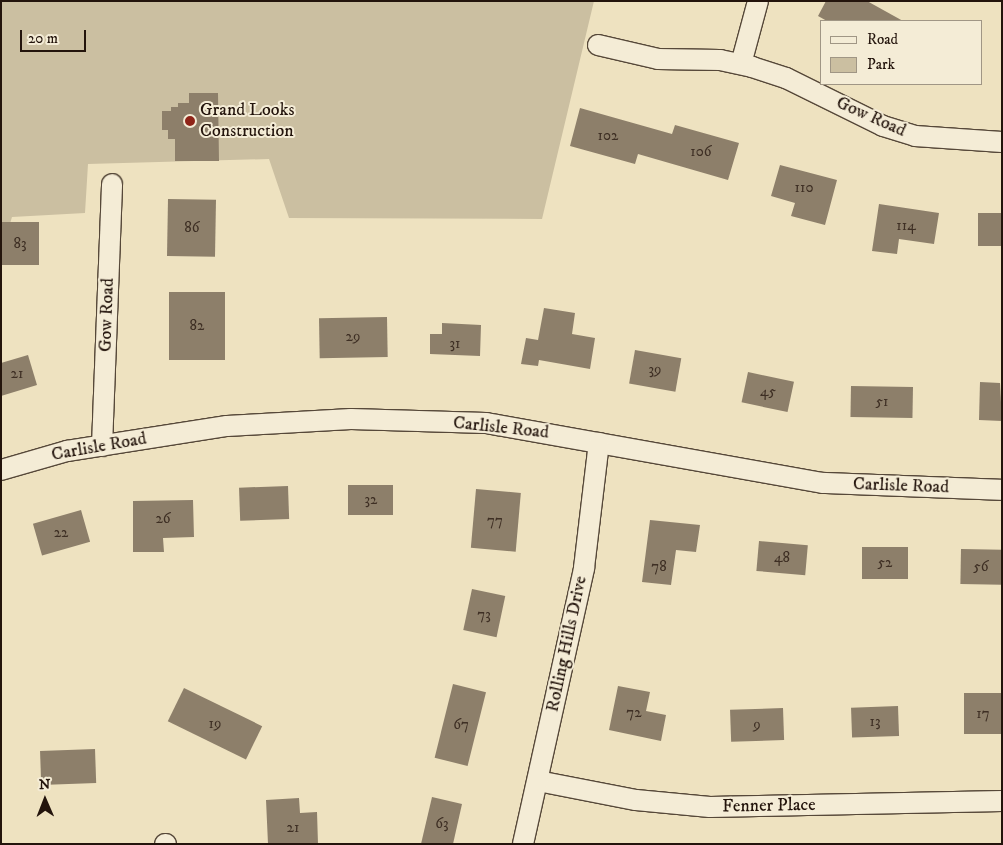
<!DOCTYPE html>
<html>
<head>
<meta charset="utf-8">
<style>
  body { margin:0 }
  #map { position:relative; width:1003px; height:845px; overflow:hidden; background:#eee2c0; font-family:"IM FELL DW Pica",serif }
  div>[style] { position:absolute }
  .green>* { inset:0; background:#cbbfa1 }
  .building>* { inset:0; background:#8d7f6a; transform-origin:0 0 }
  .roads { filter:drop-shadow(1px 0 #564839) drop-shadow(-1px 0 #564839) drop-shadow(0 1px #564839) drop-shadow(0 -1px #564839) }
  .street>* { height:20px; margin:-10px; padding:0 10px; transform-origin:10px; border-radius:10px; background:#f4ecd6 }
  .dots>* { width:14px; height:14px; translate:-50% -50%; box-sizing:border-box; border:2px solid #f4ecd6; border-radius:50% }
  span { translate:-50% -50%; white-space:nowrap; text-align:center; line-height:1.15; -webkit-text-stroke:4px #f4ecd6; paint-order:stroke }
  .number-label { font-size:15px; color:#3e2f24 }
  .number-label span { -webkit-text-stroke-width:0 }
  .poi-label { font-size:18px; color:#23140c }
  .left { translate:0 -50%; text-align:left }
  .street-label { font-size:18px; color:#23140c }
  .frame { position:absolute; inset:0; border:2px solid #23140c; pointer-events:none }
  .legend { position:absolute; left:820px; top:20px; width:162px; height:65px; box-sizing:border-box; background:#f4ecd6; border:1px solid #a09685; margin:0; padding:6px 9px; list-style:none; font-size:15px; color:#23140c }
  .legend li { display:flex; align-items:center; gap:10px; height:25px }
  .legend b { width:25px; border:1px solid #a09685 }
  .north { position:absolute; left:20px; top:775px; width:50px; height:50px; -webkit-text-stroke:4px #f4ecd6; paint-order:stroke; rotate:359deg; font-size:14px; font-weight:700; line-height:20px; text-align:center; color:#23140c }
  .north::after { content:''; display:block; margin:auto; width:18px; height:22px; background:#23140c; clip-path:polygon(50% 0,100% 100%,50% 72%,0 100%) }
  .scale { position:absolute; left:20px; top:30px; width:66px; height:22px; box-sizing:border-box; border:2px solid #23140c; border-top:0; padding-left:6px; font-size:15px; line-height:18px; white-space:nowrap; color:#23140c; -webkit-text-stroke:4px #f4ecd6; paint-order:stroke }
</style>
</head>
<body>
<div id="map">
  <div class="green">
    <div style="clip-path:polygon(1px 1px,594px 1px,542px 219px,289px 218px,269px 159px,88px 164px,85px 213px,12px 217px,1px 253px)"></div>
  </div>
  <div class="building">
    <div style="clip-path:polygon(826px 1px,867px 1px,903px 21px,827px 21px,818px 16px)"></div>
    <div style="clip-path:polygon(189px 93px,218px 93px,219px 161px,175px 161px,175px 139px,168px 139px,168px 130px,162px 130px,162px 111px,171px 111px,171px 107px,178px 107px,178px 103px,189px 103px)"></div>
    <div style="clip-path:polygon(580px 108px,672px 134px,675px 125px,739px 143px,728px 180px,638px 154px,635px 164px,570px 146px)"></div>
    <div style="clip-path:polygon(780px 165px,837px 180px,825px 225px,791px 216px,795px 203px,771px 196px)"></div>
    <div style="left:168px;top:199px;width:48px;height:57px;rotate:1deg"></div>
    <div style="clip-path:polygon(879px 204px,939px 213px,934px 244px,899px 239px,897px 254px,872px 251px)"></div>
    <div style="left:978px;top:213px;width:24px;height:33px"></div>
    <div style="left:1px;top:222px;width:38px;height:43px"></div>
    <div style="left:169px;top:292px;width:56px;height:68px"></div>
    <div style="clip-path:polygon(544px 308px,575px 313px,572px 334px,595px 338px,590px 369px,539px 360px,538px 366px,521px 364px,526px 338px,538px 340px)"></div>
    <div style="left:387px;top:317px;width:40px;height:68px;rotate:89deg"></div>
    <div style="clip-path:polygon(442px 323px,481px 325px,480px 356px,430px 354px,430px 334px,442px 334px)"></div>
    <div style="left:635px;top:350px;width:47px;height:34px;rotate:10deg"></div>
    <div style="clip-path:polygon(28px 355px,37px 385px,1px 396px,1px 363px)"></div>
    <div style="left:748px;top:372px;width:47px;height:31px;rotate:12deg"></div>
    <div style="clip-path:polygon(980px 382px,1000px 383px,1002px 421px,979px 420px)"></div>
    <div style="left:851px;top:386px;width:62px;height:31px;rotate:1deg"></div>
    <div style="left:348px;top:485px;width:45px;height:30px"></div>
    <div style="left:288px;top:486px;width:33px;height:49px;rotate:88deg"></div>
    <div style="left:476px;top:489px;width:45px;height:59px;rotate:5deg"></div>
    <div style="clip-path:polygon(193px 500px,194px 537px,163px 538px,164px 552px,133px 552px,133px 501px)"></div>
    <div style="left:81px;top:510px;width:33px;height:50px;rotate:74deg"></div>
    <div style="clip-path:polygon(650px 520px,700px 525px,696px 552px,676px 550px,671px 585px,642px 582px)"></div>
    <div style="left:759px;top:541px;width:49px;height:30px;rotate:5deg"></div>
    <div style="left:862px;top:547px;width:46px;height:32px"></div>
    <div style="left:961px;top:549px;width:41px;height:35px;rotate:1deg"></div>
    <div style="left:472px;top:589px;width:34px;height:42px;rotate:12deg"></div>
    <div style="left:453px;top:684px;width:34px;height:76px;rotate:14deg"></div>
    <div style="clip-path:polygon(618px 686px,650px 692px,646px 711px,666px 715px,661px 741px,609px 730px)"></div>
    <div style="left:184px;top:688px;width:87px;height:37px;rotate:26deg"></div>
    <div style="left:1002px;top:693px;width:41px;height:38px;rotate:90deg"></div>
    <div style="left:898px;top:706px;width:30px;height:47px;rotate:88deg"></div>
    <div style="left:783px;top:708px;width:32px;height:53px;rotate:88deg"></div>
    <div style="left:95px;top:749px;width:34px;height:55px;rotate:88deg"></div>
    <div style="clip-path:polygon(432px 797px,462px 804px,453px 844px,421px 844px)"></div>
    <div style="clip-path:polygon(299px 798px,300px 813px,317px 812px,318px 844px,268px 844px,266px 800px)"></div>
  </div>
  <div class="roads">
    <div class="street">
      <div style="left:598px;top:45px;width:62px;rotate:13.1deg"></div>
      <div style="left:658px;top:59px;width:62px;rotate:0.9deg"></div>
      <div style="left:720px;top:60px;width:33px;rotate:12deg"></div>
      <div style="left:752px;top:67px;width:36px;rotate:18deg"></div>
      <div style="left:786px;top:78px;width:108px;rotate:26.3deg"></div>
      <div style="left:883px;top:126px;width:34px;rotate:17deg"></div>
      <div style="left:915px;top:136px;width:87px;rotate:3.9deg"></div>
      <div style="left:741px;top:64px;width:65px;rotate:-74.9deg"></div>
      <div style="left:102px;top:446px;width:262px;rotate:-87.8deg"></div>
      <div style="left:1px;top:470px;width:69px;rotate:-16.1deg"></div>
      <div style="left:67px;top:451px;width:162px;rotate:-8.9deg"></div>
      <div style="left:227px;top:426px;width:124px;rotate:-3.2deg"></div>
      <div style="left:351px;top:419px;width:135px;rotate:1.7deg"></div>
      <div style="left:486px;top:423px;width:342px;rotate:10.1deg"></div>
      <div style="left:823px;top:483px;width:179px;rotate:2.2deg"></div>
      <div style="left:538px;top:781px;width:100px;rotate:11deg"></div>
      <div style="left:636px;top:800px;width:74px;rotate:5.4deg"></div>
      <div style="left:710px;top:807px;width:292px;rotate:-1.2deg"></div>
      <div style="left:165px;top:844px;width:1px"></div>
      <div style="left:523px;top:844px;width:283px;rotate:-77.5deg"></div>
      <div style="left:584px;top:568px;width:126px;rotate:-83.2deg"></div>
    </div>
  </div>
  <div class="dots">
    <div style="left:190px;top:121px;background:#8f2418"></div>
  </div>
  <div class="number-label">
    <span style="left:608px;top:136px">102</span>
    <span style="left:701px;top:152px">106</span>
    <span style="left:804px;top:188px">110</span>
    <span style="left:906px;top:226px">114</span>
    <span style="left:192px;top:228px">86</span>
    <span style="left:20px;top:244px">83</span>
    <span style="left:197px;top:326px">82</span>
    <span style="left:353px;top:337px">29</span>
    <span style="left:455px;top:344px">31</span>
    <span style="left:655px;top:370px">39</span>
    <span style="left:17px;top:374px">21</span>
    <span style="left:768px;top:392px">45</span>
    <span style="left:882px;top:402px">51</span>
    <span style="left:371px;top:500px">32</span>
    <span style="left:163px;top:519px">26</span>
    <span style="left:495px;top:521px">77</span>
    <span style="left:61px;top:533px">22</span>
    <span style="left:782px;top:558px">48</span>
    <span style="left:885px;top:563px">52</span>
    <span style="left:659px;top:567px">78</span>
    <span style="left:981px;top:567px">56</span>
    <span style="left:484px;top:615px">73</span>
    <span style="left:634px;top:713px">72</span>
    <span style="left:983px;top:714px">17</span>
    <span style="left:875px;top:722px">13</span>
    <span style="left:215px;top:724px">19</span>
    <span style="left:461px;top:725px">67</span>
    <span style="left:757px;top:725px">9</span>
    <span style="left:442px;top:824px">63</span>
    <span style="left:293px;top:828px">21</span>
  </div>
  <div class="poi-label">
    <span class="left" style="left:200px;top:121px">Grand Looks<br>Construction</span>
  </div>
  <div class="street-label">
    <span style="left:871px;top:117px;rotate:24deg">Gow Road</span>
    <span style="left:107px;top:315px;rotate:-88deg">Gow Road</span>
    <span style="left:501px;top:428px;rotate:6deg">Carlisle Road</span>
    <span style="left:99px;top:447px;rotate:-10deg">Carlisle Road</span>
    <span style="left:901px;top:486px;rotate:2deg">Carlisle Road</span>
    <span style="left:567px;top:644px;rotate:-78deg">Rolling Hills Drive</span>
    <span style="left:769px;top:806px;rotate:-1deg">Fenner Place</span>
  </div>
  <div class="frame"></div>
  <ul class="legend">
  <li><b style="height:6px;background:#f4ecd6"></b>Road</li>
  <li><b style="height:14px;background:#cbbfa1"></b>Park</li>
  </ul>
  <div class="north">N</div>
  <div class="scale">20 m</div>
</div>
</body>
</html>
